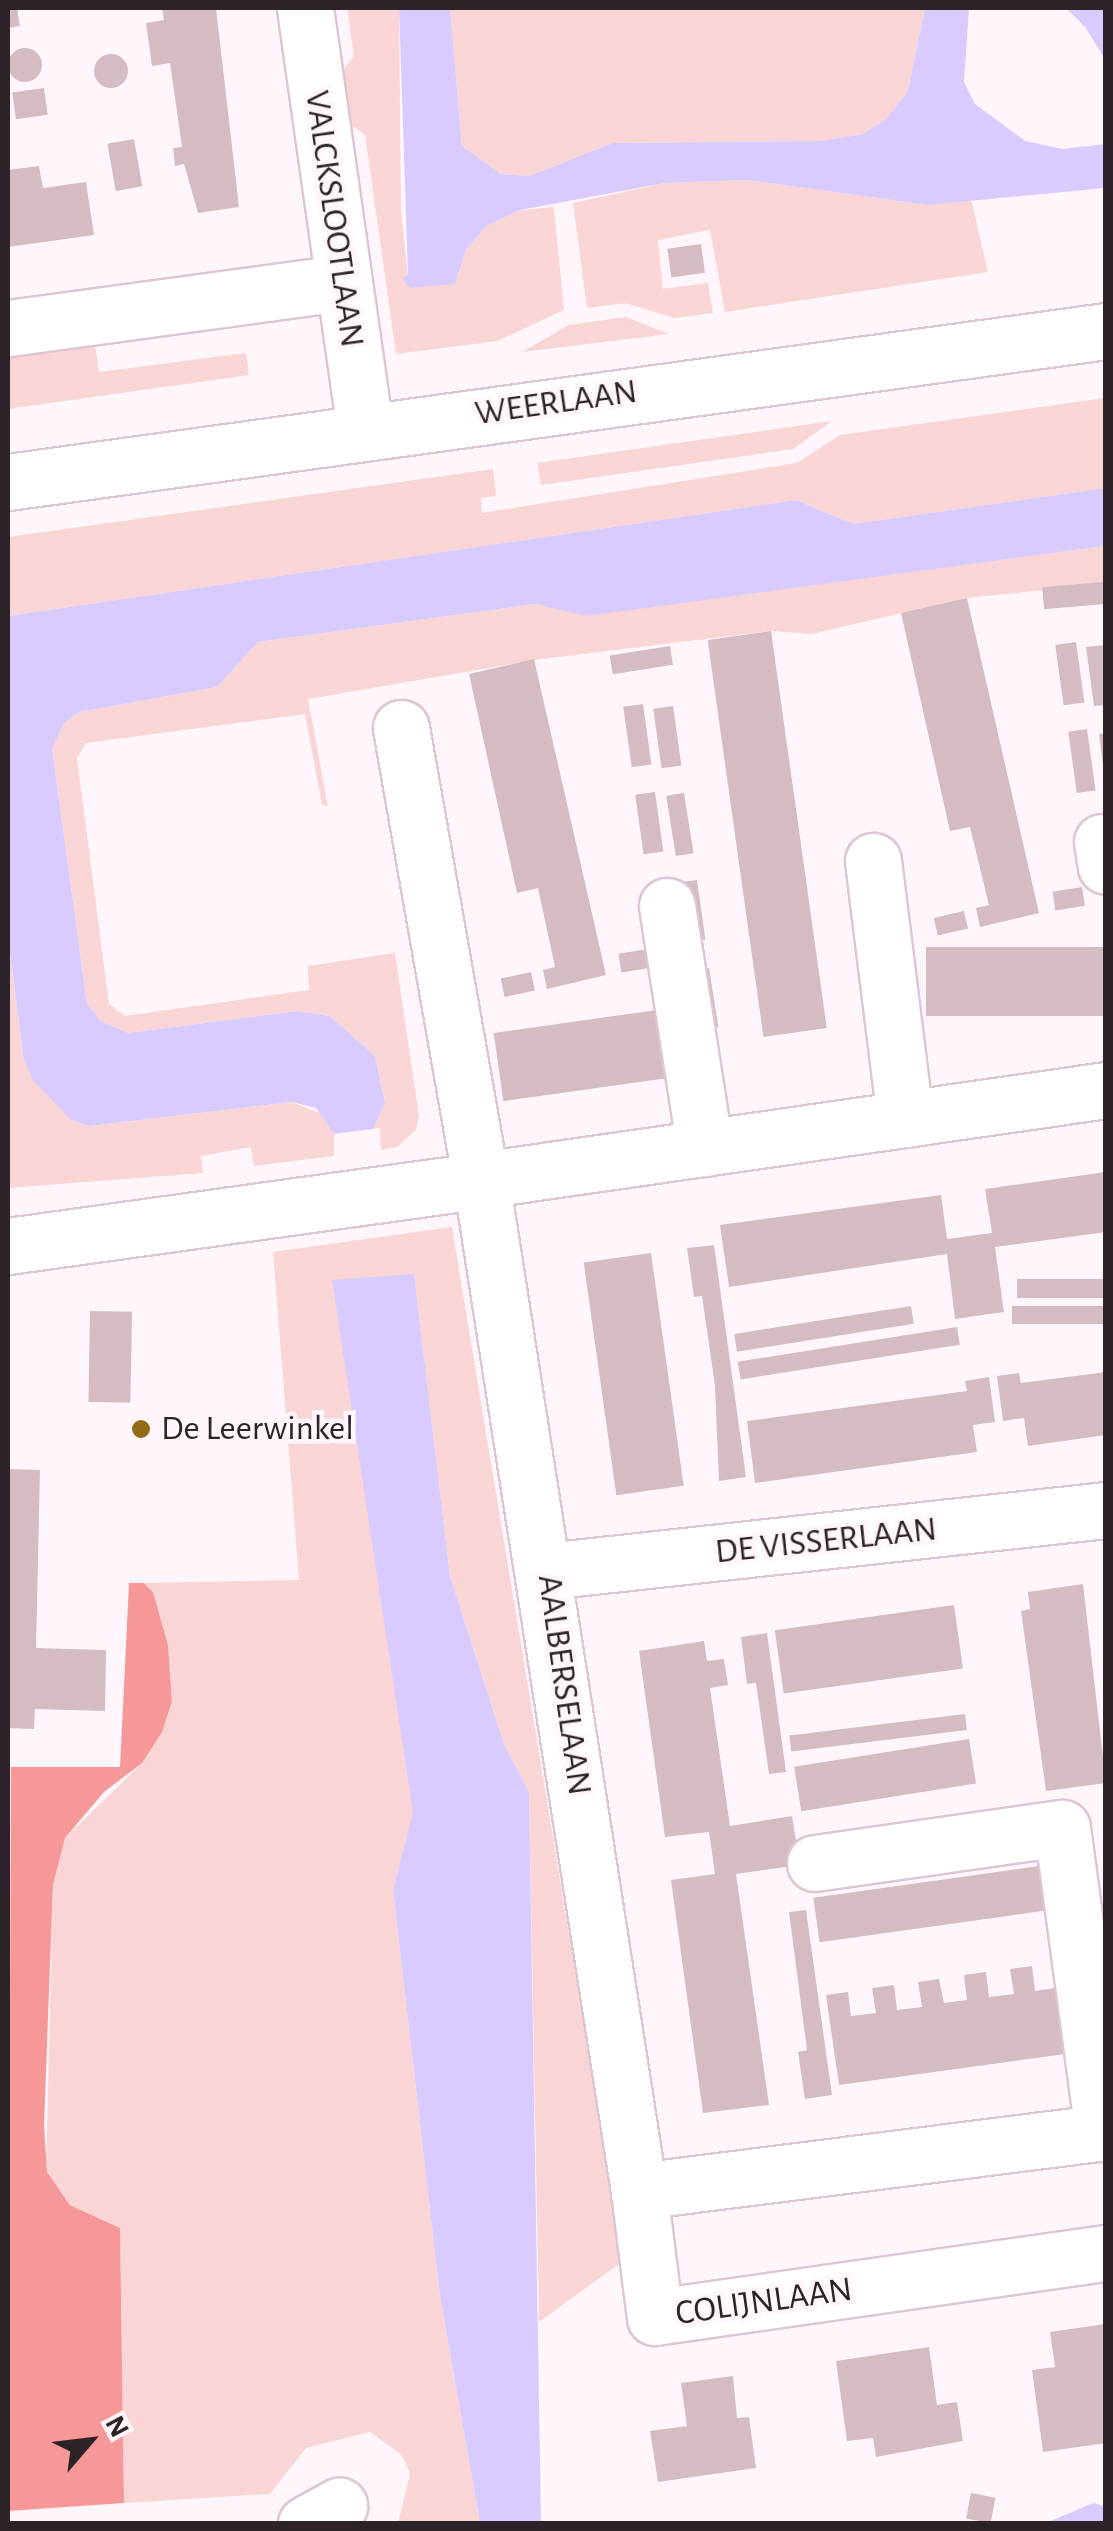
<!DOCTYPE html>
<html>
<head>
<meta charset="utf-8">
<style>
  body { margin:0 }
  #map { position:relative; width:1113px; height:2531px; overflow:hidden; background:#fff6fc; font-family:"Alegreya Sans",sans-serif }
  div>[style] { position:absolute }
  .green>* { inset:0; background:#f9d6d5 }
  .forest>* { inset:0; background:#f79898 }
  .water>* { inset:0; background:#d9cbfd }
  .building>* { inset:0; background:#d5bbc2; transform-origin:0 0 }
  .round { border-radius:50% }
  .roads { filter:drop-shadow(2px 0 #dcc5d4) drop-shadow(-2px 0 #dcc5d4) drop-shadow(0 2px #dcc5d4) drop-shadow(0 -2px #dcc5d4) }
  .minor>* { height:55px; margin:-27.5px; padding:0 27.5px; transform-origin:27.5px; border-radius:27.5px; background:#fff }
  .major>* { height:55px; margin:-27.5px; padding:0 27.5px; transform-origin:27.5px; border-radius:27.5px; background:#fff }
  .dots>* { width:28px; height:28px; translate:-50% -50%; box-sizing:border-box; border:5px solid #fff6fc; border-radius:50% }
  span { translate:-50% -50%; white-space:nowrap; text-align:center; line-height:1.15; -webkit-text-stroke:9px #fff6fc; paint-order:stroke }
  .street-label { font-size:35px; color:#2b2328 }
  .poi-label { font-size:35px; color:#2b2328 }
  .left { translate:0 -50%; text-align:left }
  .frame { position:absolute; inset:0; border:10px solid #2b2328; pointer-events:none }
  .north { position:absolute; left:40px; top:2391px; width:100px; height:100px; -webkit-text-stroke:8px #fff6fc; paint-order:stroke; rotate:62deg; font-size:28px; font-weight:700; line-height:40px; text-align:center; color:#2b2328 }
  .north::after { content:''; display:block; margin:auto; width:35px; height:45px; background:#2b2328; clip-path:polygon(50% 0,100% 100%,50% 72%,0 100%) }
</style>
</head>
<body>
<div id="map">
  <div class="green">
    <div style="clip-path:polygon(347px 8px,399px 8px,401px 210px,409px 285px,455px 284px,466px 250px,487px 226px,520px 210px,554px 207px,564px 310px,497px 341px,396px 354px,365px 135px,346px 121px,337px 76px,354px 57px)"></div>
    <div style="clip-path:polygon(450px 8px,925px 8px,908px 91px,886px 119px,863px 134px,821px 141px,613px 143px,529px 176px,501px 174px,462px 146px)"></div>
    <div style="clip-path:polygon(748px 180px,927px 205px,971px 199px,988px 272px,725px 312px,710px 230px,658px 240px,663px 289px,708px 283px,713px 313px,674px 318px,625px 303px,587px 308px,573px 203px,665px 183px)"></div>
    <div style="clip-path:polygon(626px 317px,669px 334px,522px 352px,569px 325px)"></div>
    <div style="clip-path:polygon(94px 339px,99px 372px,246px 353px,249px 375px,8px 409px,8px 353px)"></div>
    <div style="clip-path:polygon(1105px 398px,1105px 488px,853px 524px,796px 500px,8px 616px,8px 537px,493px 469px,496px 496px,481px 498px,482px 513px,797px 463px,840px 435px)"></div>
    <div style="clip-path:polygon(832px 421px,793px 449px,541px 485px,537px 463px)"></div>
    <div style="clip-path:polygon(1105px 546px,1105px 584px,967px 598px,811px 634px,770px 631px,534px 660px,308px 699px,328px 806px,322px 805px,305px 714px,86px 743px,77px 758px,109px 1004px,125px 1016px,309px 990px,308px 966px,395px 953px,419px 1116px,416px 1130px,397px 1147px,381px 1150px,380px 1128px,373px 1129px,385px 1101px,375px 1056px,330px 1016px,296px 1011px,128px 1033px,101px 1021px,87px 1004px,52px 747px,64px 723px,79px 712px,217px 687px,258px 642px,535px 604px,587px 615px)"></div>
    <div style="clip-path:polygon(8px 939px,24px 1060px,71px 1120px,91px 1126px,292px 1102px,322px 1114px,334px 1134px,334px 1156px,254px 1166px,251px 1147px,201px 1156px,203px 1173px,8px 1188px)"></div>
    <div style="clip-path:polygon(452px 1227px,623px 2261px,539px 2322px,529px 1792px,504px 1744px,450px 1576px,414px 1275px,413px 1813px,393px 1890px,440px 2296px,480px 2523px,398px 2523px,410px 2474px,402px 2455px,370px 2432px,306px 2448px,270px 2494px,124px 2503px,120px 2228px,71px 2205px,46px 2172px,53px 1885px,65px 1838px,142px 1763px,172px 1701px,168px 1645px,153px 1592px,144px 1583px,299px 1580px,273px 1252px)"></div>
  </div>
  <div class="forest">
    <div style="clip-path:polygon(129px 1583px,144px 1583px,153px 1592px,168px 1645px,172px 1701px,162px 1732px,142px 1763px,104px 1792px,65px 1838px,53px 1885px,44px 2125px,47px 2172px,70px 2205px,120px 2228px,124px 2503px,8px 2511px,11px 1767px,120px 1767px)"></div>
  </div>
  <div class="water">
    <div style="clip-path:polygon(399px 8px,450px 8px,462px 146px,501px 174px,529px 176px,613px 143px,821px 141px,863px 134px,886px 119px,908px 91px,925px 8px,969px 8px,964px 82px,975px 104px,1025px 141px,1063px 149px,1105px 144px,1105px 188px,927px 205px,748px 180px,665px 183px,520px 210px,487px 226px,466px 250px,455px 284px,410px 288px,402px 278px,408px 275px)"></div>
    <div style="clip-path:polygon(1066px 8px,1105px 9px,1105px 59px,1085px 27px)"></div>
    <div style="clip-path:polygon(1105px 488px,1105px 546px,587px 616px,535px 604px,258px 642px,217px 687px,79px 712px,64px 723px,52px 748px,87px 1004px,101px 1021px,128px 1033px,297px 1011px,330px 1016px,375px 1056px,385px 1102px,373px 1129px,334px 1134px,316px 1108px,292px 1102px,90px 1126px,71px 1120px,33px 1080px,24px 1060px,8px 939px,8px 616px,796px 500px,853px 524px)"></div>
    <div style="clip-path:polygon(414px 1274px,450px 1576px,504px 1744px,529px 1792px,541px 2523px,480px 2523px,440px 2296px,393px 1890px,413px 1812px,332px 1280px)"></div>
    <div style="clip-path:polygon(1093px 2503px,1105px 2506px,1105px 2523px,1046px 2523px)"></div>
  </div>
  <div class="building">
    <div style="clip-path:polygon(8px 8px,17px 8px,20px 26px,8px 28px)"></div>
    <div style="clip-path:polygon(162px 8px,216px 8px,239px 207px,198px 213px,184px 164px,175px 166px,173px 148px,182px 147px,170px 63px,152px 66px,146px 23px,164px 20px)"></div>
    <div class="round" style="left:8px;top:48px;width:34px;height:34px"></div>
    <div class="round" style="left:94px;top:54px;width:34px;height:34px"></div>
    <div style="left:44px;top:88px;width:27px;height:32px;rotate:82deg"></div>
    <div style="left:134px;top:139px;width:48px;height:27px;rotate:80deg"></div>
    <div style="clip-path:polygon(39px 166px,43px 188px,86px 182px,94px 235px,8px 247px,8px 170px)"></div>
    <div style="left:701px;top:244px;width:29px;height:34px;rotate:82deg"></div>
    <div style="left:1103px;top:582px;width:22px;height:61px;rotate:85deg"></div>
    <div style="clip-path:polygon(967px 598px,1039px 913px,980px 927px,976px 908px,989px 905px,970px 827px,950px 831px,901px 613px)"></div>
    <div style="left:771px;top:631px;width:401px;height:64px;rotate:82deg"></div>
    <div style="left:1076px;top:642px;width:61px;height:21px;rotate:82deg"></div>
    <div style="clip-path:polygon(1106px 645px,1106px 705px,1094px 706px,1086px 647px)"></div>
    <div style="left:670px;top:646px;width:19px;height:61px;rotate:81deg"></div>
    <div style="clip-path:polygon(534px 659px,606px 975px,547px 989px,543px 970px,555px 967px,538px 888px,517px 893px,469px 674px)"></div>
    <div style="left:643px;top:704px;width:61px;height:20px;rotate:82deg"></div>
    <div style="left:673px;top:706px;width:60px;height:20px;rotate:82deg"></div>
    <div style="left:1087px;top:729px;width:62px;height:19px;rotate:82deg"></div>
    <div style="clip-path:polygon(1106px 733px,1106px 765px,1103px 765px,1099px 734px)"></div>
    <div style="left:655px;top:792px;width:60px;height:20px;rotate:82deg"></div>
    <div style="left:684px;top:793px;width:61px;height:18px;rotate:81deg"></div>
    <div style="left:697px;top:880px;width:60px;height:20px;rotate:82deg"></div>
    <div style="left:1082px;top:887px;width:19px;height:30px;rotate:81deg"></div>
    <div style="left:964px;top:911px;width:18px;height:31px;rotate:77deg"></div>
    <div style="left:1106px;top:947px;width:69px;height:180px;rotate:90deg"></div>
    <div style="left:648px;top:949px;width:19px;height:30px;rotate:81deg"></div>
    <div style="left:709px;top:968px;width:60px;height:19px;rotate:81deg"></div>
    <div style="left:531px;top:972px;width:19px;height:31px;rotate:78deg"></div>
    <div style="left:671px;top:1008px;width:69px;height:179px;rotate:82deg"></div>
    <div style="clip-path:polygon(1106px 1172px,1106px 1232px,995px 1247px,1004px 1312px,955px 1319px,947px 1254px,729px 1287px,720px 1225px,941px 1195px,947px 1239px,969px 1236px,992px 1233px,985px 1189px)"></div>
    <div style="clip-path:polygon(714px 1245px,746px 1477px,719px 1481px,715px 1386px,702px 1296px,694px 1297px,687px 1248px)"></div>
    <div style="left:651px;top:1253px;width:235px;height:68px;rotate:82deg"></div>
    <div style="left:1106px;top:1279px;width:19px;height:89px;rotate:90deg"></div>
    <div style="left:911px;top:1306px;width:18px;height:179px;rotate:81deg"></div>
    <div style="left:1106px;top:1306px;width:18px;height:94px;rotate:90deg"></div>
    <div style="left:90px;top:1311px;width:42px;height:91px;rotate:1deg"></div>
    <div style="left:957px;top:1327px;width:18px;height:222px;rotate:81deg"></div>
    <div style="clip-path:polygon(1106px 1372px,1106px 1435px,1028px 1446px,1024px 1418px,1003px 1421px,997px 1376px,1019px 1373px,1021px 1383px)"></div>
    <div style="clip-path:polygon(989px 1377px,995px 1422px,973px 1425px,977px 1452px,755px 1483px,747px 1421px,967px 1391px,965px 1381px)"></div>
    <div style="clip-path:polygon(8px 1469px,40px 1470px,36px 1648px,106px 1650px,105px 1711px,35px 1709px,34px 1729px,8px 1728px)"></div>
    <div style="clip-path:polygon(1083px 1584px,1106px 1783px,1046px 1791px,1021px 1611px,1030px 1609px,1028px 1592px)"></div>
    <div style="left:954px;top:1605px;width:64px;height:181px;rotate:82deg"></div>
    <div style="clip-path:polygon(767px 1633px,786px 1772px,769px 1774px,756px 1683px,747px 1684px,741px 1637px)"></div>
    <div style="clip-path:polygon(704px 1641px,707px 1661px,724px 1659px,728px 1685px,710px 1688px,730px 1826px,792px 1816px,800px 1865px,736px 1874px,769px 2105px,703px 2113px,671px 1880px,715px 1874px,709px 1832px,665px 1837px,639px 1651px)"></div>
    <div style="left:965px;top:1714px;width:16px;height:177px;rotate:83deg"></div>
    <div style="left:969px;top:1739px;width:45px;height:177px;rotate:81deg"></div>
    <div style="left:1046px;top:1865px;width:45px;height:235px;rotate:82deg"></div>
    <div style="clip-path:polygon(806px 1910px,832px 2095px,805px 2099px,798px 2052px,807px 2050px,789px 1912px)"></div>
    <div style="clip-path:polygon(1032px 1966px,1035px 1991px,1062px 1987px,1072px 2053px,839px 2085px,826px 1995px,848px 1992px,851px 2016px,876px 2013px,872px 1988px,894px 1985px,897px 2010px,922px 2007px,918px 1982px,939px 1979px,944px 2003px,967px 2000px,964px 1975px,986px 1972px,989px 1997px,1014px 1994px,1010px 1969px)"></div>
    <div style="clip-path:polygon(1106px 2324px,1106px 2443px,1043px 2452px,1032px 2370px,1055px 2367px,1050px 2332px)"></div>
    <div style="clip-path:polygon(929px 2347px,937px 2405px,957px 2402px,963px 2441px,876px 2457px,873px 2438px,847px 2441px,836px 2361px)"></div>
    <div style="clip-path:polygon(733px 2376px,737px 2418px,749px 2417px,756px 2468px,658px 2482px,650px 2431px,687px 2426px,681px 2383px)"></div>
    <div style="left:971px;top:2493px;width:25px;height:26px;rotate:11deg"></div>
  </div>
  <div class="roads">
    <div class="minor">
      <div style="left:8px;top:328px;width:336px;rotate:-7.7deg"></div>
      <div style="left:401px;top:728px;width:459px;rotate:80deg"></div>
      <div style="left:481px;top:1180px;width:631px;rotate:-8.19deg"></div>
      <div style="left:1102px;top:842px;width:24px;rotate:81deg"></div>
      <div style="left:873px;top:861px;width:260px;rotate:82.9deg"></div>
      <div style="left:667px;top:906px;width:245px;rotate:81.1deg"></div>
      <div style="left:8px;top:1246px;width:478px;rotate:-7.9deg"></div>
      <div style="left:481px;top:1180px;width:1023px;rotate:81.12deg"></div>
      <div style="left:547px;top:1571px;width:562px;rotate:-6.23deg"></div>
      <div style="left:815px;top:1863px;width:249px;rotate:-8.1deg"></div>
      <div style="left:1062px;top:1828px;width:308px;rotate:82.3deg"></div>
      <div style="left:1106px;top:2132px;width:471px;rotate:172.8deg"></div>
      <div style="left:639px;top:2191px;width:127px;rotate:82.8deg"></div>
      <div style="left:655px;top:2317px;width:456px;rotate:-8.1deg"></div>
      <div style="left:306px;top:2524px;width:38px;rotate:-29deg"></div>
    </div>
    <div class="major">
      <div style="left:305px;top:8px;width:426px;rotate:81.9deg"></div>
      <div style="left:8px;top:482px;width:1108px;rotate:-7.83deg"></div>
    </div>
  </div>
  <div class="dots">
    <div style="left:141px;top:1429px;background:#946b15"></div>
  </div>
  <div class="street-label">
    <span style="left:334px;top:219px;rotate:82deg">VALCKSLOOTLAAN</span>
    <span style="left:556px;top:403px;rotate:-8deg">WEERLAAN</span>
    <span style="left:826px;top:1541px;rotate:-6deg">DE VISSERLAAN</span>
    <span style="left:564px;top:1685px;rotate:82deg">AALBERSELAAN</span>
    <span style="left:764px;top:2302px;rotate:-8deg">COLIJNLAAN</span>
  </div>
  <div class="poi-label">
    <span class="left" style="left:161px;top:1429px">De Leerwinkel</span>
  </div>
  <div class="frame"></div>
  <div class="north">N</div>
</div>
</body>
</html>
